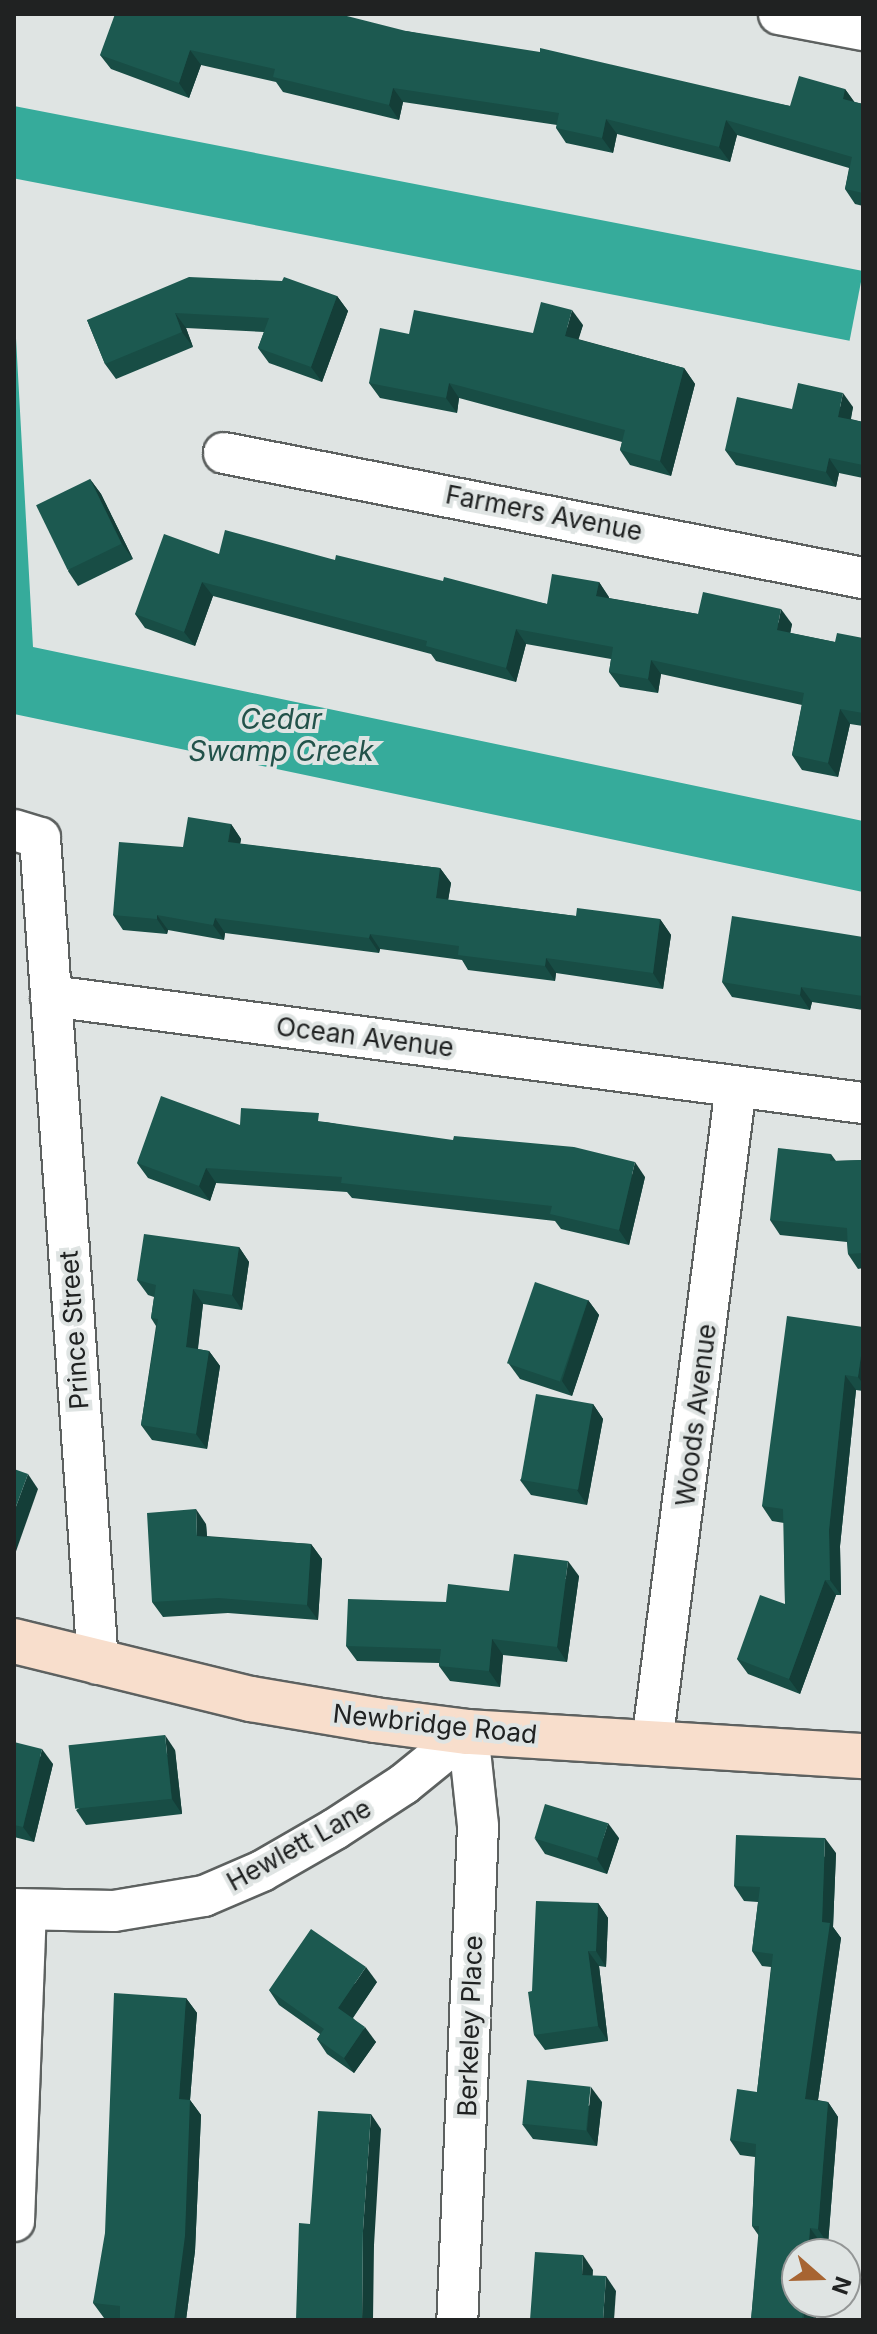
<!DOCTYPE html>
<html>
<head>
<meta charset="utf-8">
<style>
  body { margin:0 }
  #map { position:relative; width:877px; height:2334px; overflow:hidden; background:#dfe4e3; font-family:Inter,sans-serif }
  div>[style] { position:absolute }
  .water>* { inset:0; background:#36ab9b; transform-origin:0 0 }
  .roads { filter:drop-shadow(2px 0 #5d6160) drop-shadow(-2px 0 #5d6160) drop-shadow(0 2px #5d6160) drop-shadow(0 -2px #5d6160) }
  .street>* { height:40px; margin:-20px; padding:0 20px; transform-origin:20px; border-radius:20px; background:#fff }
  .secondary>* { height:44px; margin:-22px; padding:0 22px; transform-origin:22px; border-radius:22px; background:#f8decc }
  .wall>* { inset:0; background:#184d45 }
  .shaded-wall>* { inset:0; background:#143e38; transform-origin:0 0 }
  .building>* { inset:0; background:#1c5950; transform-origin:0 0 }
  span { translate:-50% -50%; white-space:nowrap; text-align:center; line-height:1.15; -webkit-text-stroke:8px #dfe4e3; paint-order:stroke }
  .street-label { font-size:26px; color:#202222 }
  .water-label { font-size:28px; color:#22524a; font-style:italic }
  .frame { position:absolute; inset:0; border:16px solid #202222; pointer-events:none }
  .north { position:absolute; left:781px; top:2238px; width:80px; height:80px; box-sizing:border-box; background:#dfe4e3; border:2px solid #939696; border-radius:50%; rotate:110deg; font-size:22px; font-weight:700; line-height:32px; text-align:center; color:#202222 }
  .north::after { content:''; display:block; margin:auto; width:28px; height:36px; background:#a76432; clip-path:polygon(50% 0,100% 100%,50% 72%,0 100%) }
</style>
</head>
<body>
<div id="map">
  <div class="water">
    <div style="left:14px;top:106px;width:865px;height:71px;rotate:11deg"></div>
    <div style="clip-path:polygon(14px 302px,33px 647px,863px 821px,863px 892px,14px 714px)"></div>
  </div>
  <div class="roads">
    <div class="street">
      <div style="left:779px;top:14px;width:86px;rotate:10.8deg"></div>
      <div style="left:224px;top:453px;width:651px;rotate:11.07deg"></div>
      <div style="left:14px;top:830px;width:27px;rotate:17deg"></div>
      <div style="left:40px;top:838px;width:828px;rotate:85.98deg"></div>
      <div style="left:51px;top:996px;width:819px;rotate:7.51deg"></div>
      <div style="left:652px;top:1743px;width:662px;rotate:-82.71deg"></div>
      <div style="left:14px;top:1909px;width:100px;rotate:1.1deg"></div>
      <div style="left:114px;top:1911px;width:91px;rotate:-9.5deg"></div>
      <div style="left:204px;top:1896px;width:63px;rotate:-23.3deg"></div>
      <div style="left:262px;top:1871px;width:84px;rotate:-29.9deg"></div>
      <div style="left:335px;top:1829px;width:82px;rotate:-33.1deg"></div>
      <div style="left:404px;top:1784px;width:82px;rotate:-39.1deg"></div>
      <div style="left:468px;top:1732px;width:95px;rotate:83.9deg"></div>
      <div style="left:478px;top:1826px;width:494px;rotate:92.4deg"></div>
      <div style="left:14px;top:2221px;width:311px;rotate:-87.8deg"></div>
    </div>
    <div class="secondary">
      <div style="left:14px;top:1641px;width:244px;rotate:13.8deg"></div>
      <div style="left:251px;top:1699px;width:126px;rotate:9.6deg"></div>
      <div style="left:375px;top:1720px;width:94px;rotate:7.4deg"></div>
      <div style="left:468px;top:1732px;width:396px;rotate:3.5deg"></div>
    </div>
  </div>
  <div class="wall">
    <div style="clip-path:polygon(406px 31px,790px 106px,845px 89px,854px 102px,863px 104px,863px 206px,855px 204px,845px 189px,849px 168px,737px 135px,730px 162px,617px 134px,613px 153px,566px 143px,556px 128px,557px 125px,403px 102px,399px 120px,283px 92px,276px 82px,201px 65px,189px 98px,111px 69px,100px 55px)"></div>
    <div style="clip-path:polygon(337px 296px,348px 311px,322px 382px,269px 363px,258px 348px,264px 332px,186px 328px,193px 347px,116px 379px,105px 364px,87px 320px)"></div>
    <div style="clip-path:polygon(583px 325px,578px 339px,684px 368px,695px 384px,671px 476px,630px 465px,620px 450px,622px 442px,459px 398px,457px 413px,380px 398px,369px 383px,409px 334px,533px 333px)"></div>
    <div style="clip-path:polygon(853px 407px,851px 419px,863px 422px,863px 478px,839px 473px,836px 487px,736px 465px,725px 450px,792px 409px)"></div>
    <div style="clip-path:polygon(90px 479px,101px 494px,133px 559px,78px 586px,68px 571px)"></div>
    <div style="clip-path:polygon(219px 554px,335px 560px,547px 604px,599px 582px,609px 598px,698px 614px,792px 624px,790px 633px,835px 642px,863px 638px,863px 726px,850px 724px,838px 777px,802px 770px,792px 755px,802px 705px,661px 674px,658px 693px,620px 687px,609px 672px,611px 659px,526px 644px,516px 682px,436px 661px,431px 654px,213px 596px,195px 646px,145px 628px,135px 614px)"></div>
    <div style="clip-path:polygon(231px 824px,241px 839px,240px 844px,440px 868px,451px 883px,448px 900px,576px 916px,660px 919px,671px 935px,663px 989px,556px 973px,555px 981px,468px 970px,462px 960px,380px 949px,379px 953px,225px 933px,224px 940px,168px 930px,167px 934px,123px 930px,113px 915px,183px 847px)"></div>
    <div style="clip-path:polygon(863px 937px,863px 1010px,812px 1002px,810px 1010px,732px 997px,722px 982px)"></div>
    <div style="clip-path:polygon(325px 1122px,645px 1177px,629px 1245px,561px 1229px,555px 1221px,352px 1198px,347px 1192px,216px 1183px,210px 1201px,148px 1178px,137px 1163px,240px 1125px)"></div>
    <div style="clip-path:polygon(831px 1154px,836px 1161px,863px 1160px,863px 1268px,858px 1269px,848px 1254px,847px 1242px,780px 1235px,770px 1220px)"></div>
    <div style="clip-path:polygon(239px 1247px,249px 1262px,242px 1310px,203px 1304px,198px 1349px,209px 1351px,220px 1366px,207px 1449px,152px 1440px,141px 1425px,156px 1326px,151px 1318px,154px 1297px,148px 1295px,137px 1280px)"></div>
    <div style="clip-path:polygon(588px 1300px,599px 1315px,572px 1396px,520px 1379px,509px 1364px)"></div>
    <div style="clip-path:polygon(863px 1327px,863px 1391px,856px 1390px,840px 1546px,841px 1595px,836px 1595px,800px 1694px,748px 1674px,737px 1659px,785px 1604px,784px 1523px,772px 1521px,762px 1506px)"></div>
    <div style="clip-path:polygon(593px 1404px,603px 1419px,587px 1505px,531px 1495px,520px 1480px)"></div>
    <div style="clip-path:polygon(206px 1524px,207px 1536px,311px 1544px,322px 1559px,318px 1620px,228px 1613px,163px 1617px,152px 1602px)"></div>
    <div style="clip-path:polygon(579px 1576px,567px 1662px,503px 1655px,500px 1687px,450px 1681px,439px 1666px,439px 1663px,357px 1661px,346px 1646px,446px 1602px,509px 1591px)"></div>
    <div style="clip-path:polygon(14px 1742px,53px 1764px,34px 1842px,14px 1837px)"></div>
    <div style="clip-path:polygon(175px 1750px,182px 1814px,86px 1825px,76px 1810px)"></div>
    <div style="clip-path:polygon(619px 1838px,607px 1874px,545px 1854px,535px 1839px)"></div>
    <div style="clip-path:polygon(836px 1853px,833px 1927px,841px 1938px,818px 2100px,828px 2102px,838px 2117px,828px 2244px,821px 2243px,797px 2302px,816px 2302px,814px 2320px,751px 2320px,759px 2236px,752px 2226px,755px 2157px,740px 2155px,730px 2140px,757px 2092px,771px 1967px,762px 1966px,752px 1951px,758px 1902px,744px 1901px,734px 1886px)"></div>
    <div style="clip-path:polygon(598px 1903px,608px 1918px,606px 1967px,599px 1966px,608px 2041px,545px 2050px,534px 2035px,532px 1991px)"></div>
    <div style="clip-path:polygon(377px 1982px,353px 2018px,376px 2042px,354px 2073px,327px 2054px,317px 2039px,320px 2034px,279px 2005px,269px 1990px)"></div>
    <div style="clip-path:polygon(186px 1998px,197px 2013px,190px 2100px,201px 2115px,195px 2251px,186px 2320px,120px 2320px,104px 2318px,93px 2303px)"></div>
    <div style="clip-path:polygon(602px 2102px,597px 2146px,533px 2139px,522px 2124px)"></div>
  </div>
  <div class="shaded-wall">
    <div style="clip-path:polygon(190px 50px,201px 65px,189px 98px,179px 83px)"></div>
    <div style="clip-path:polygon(393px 88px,403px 102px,399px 120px,389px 105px)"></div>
    <div style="clip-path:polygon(845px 89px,856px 104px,843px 99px)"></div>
    <div style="clip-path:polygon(606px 119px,617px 134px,613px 153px,602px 138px)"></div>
    <div style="clip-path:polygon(726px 120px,737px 135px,730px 162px,719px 147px)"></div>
    <div style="clip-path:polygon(337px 296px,348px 311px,322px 382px,311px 367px)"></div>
    <div style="clip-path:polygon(572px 310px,583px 325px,575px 351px,565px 336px)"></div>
    <div style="clip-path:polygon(175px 313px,186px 328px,193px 347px,182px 332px)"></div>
    <div style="clip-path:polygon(684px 368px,695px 384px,671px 476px,660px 461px)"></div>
    <div style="clip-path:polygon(449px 383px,459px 398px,457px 413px,446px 398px)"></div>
    <div style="clip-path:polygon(843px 393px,853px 407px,848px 432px,838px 417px)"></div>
    <div style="clip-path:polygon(829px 458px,839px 473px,836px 487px,826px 472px)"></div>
    <div style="clip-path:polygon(90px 479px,101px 494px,133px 559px,122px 544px)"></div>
    <div style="clip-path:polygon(202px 582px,213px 596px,195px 646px,184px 632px)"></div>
    <div style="clip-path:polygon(599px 582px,609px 597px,607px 611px,596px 596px)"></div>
    <div style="clip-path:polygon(781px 609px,792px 624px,788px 645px,777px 630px)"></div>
    <div style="clip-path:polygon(516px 629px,526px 644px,516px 682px,506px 668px)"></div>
    <div style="clip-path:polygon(651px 660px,661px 674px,658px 693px,648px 679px)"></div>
    <div style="clip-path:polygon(840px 709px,850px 724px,838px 777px,828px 763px)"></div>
    <div style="clip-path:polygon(231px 824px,241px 839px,238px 857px,228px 842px)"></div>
    <div style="clip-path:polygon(440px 868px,451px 883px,446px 913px,436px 898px)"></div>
    <div style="clip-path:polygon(157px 915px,168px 930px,167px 934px,157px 919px)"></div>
    <div style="clip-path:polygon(215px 918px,225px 933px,224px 940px,213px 925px)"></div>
    <div style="clip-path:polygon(660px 919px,671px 935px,663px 989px,653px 973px)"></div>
    <div style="clip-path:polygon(370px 934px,380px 949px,379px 953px,369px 938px)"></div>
    <div style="clip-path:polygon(546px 958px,556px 973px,555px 981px,545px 966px)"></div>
    <div style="clip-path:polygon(801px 987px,812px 1002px,810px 1010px,800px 995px)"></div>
    <div style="clip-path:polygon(635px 1162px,645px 1177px,629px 1245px,619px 1230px)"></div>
    <div style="clip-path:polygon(206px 1168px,216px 1183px,210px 1201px,199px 1186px)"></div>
    <div style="clip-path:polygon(239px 1247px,249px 1262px,242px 1310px,232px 1295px)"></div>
    <div style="clip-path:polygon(193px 1289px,203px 1304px,196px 1362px,186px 1347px)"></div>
    <div style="clip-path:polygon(588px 1300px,599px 1315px,572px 1396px,562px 1381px)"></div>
    <div style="clip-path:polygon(863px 1342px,863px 1384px,858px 1377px)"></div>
    <div style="clip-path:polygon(209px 1351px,220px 1366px,207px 1449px,196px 1434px)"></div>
    <div style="clip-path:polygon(845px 1375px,856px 1390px,840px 1546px,841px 1595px,830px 1580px,829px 1530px)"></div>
    <div style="clip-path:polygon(593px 1404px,603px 1419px,587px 1505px,577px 1490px)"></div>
    <div style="clip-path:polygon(28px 1474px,38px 1489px,14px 1557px,14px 1512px)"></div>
    <div style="clip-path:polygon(196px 1509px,206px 1524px,208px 1551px,197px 1536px)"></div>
    <div style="clip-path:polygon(311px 1544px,322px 1559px,318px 1620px,307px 1605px)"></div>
    <div style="clip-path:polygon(568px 1561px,579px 1576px,567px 1662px,557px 1647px)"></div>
    <div style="clip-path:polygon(825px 1580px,836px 1595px,800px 1694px,789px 1679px)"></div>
    <div style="clip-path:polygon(492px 1639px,503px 1655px,500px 1687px,489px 1671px)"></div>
    <div style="clip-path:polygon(165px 1735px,175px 1750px,182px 1814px,172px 1799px)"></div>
    <div style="clip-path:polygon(42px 1749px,53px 1764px,34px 1842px,23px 1827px)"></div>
    <div style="clip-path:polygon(608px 1823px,619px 1838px,607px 1874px,597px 1859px)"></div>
    <div style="clip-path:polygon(825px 1838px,836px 1853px,833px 1927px,841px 1938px,816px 2114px,805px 2099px,822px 1922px)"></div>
    <div style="clip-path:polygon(598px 1903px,608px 1918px,606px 1967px,596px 1951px)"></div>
    <div style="clip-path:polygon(588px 1951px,599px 1966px,608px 2041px,598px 2026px)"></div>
    <div style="clip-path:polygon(366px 1967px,377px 1982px,349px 2023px,338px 2008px)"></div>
    <div style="clip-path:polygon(186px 1998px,197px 2013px,190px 2100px,201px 2115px,195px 2251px,186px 2320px,174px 2320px,179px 2099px)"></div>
    <div style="clip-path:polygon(365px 2027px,376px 2042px,354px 2073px,344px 2058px)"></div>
    <div style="clip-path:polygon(591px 2087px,602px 2102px,597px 2146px,587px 2131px)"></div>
    <div style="clip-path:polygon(828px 2102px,838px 2117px,828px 2244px,818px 2229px)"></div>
    <div style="clip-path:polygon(371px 2114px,381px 2129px,374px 2245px,373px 2320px,362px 2320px,363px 2230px)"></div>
    <div style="clip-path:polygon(810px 2228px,821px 2243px,820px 2254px,808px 2254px)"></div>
    <div style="clip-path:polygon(583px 2255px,593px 2270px,592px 2290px,582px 2275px)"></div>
    <div style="clip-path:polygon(606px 2276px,616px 2291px,614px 2320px,603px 2320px)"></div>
    <div style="left:804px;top:2302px;width:12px;height:18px"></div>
  </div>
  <div class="building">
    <div style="clip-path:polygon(115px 14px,339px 14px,406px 31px,540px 52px,540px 48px,790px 106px,799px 76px,845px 89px,843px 99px,863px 104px,863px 193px,845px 189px,852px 157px,726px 120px,719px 147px,606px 119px,602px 138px,556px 128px,559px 113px,393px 88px,389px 105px,273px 77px,275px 69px,190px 50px,179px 83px,100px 55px)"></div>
    <div style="clip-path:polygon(189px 277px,282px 281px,284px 277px,337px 296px,311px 367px,258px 348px,269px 318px,175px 313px,182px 332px,105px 364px,87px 320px)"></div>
    <div style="clip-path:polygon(541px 302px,572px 310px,565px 336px,684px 368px,660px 461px,620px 450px,625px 430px,449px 383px,446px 398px,369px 383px,380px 328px,409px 334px,414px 310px,533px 333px)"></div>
    <div style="clip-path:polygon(798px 383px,843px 393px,838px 417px,863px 422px,863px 465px,829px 458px,826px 472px,725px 450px,737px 397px,792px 409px)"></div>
    <div style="left:90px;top:479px;width:72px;height:60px;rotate:64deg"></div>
    <div style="clip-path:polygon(225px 530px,335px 560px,336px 555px,443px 581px,444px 577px,547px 604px,552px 574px,599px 582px,596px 596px,698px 614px,703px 592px,781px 609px,777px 630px,835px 642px,837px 633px,863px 638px,863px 713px,840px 709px,828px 763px,792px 755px,804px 693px,651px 660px,648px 679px,609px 672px,613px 647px,516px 629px,506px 668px,426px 646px,427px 641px,202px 582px,184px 632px,135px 614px,164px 534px,219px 554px)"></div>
    <div style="clip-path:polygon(188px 817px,231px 824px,228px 842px,440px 868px,436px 898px,576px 916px,577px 908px,660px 919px,653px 973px,546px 958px,545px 966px,458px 955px,459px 946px,370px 934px,369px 938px,215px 918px,213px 925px,157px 915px,157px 919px,113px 915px,119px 842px,183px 847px)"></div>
    <div style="clip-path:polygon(732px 916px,863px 937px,863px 996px,801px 987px,800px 995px,722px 982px)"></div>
    <div style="clip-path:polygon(161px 1096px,240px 1125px,241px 1108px,319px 1113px,318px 1121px,453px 1140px,454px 1136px,574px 1147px,635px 1162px,619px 1230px,550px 1214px,552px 1206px,341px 1183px,342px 1177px,206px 1168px,199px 1186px,137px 1163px)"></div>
    <div style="clip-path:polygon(778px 1148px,831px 1154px,830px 1161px,863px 1160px,863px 1253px,848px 1254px,847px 1228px,770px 1220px)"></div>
    <div style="clip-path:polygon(144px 1234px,239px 1247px,232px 1295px,193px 1289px,186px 1347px,209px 1351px,196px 1434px,141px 1425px,158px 1319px,151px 1318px,156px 1285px,137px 1280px)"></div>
    <div style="left:535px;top:1282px;width:56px;height:86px;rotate:19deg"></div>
    <div style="clip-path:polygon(787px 1316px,863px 1327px,863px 1342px,858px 1377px,845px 1375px,829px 1530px,830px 1580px,825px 1580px,789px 1679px,737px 1659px,760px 1595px,785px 1604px,783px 1509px,762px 1506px)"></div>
    <div style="left:536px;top:1394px;width:58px;height:87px;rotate:10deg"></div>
    <div style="clip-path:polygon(14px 1469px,28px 1474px,14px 1512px)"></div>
    <div style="clip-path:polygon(196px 1509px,197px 1536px,311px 1544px,307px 1605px,218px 1598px,152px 1602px,147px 1513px)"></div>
    <div style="clip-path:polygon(514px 1554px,568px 1561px,557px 1647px,492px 1639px,489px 1671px,439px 1666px,441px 1649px,346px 1646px,348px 1599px,446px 1602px,448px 1584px,509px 1591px)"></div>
    <div style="left:165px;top:1735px;width:64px;height:97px;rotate:84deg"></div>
    <div style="clip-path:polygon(14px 1742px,42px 1749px,23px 1827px,14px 1825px)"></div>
    <div style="left:545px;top:1804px;width:66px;height:36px;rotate:17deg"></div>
    <div style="clip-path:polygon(736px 1835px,825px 1838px,822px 1922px,830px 1923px,805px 2099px,828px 2102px,818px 2229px,810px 2228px,808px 2254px,797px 2254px,797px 2302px,804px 2302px,802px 2320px,751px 2320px,759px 2226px,752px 2226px,756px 2144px,730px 2140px,737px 2089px,757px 2092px,773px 1954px,752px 1951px,760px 1887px,734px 1886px)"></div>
    <div style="clip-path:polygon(536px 1901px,598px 1903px,596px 1951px,588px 1951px,598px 2026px,534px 2035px,528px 1992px,532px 1991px)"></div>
    <div style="clip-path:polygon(311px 1929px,366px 1967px,338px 2008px,365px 2027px,344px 2058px,317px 2039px,324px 2029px,269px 1990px)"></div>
    <div style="clip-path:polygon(114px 1993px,186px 1998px,179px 2099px,190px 2100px,185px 2236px,174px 2320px,120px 2320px,120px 2306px,93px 2303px,105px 2233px)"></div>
    <div style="left:527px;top:2080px;width:64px;height:44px;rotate:6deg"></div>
    <div style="clip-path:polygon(318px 2111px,371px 2114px,363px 2230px,362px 2320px,296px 2320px,299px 2223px,310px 2224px)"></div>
    <div style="clip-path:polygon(535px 2252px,583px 2255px,582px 2275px,606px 2276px,603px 2320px,530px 2320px)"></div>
  </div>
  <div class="street-label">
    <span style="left:544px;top:513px;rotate:11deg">Farmers Avenue</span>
    <span style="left:365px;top:1037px;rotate:7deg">Ocean Avenue</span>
    <span style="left:74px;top:1330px;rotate:-94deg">Prince Street</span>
    <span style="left:696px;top:1415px;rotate:-83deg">Woods Avenue</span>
    <span style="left:435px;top:1724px;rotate:6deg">Newbridge Road</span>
    <span style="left:299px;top:1845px;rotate:-29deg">Hewlett Lane</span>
    <span style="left:470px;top:2026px;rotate:-88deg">Berkeley Place</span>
  </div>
  <div class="water-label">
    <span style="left:281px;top:735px">Cedar<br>Swamp Creek</span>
  </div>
  <div class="frame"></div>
  <div class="north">N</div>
</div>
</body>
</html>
